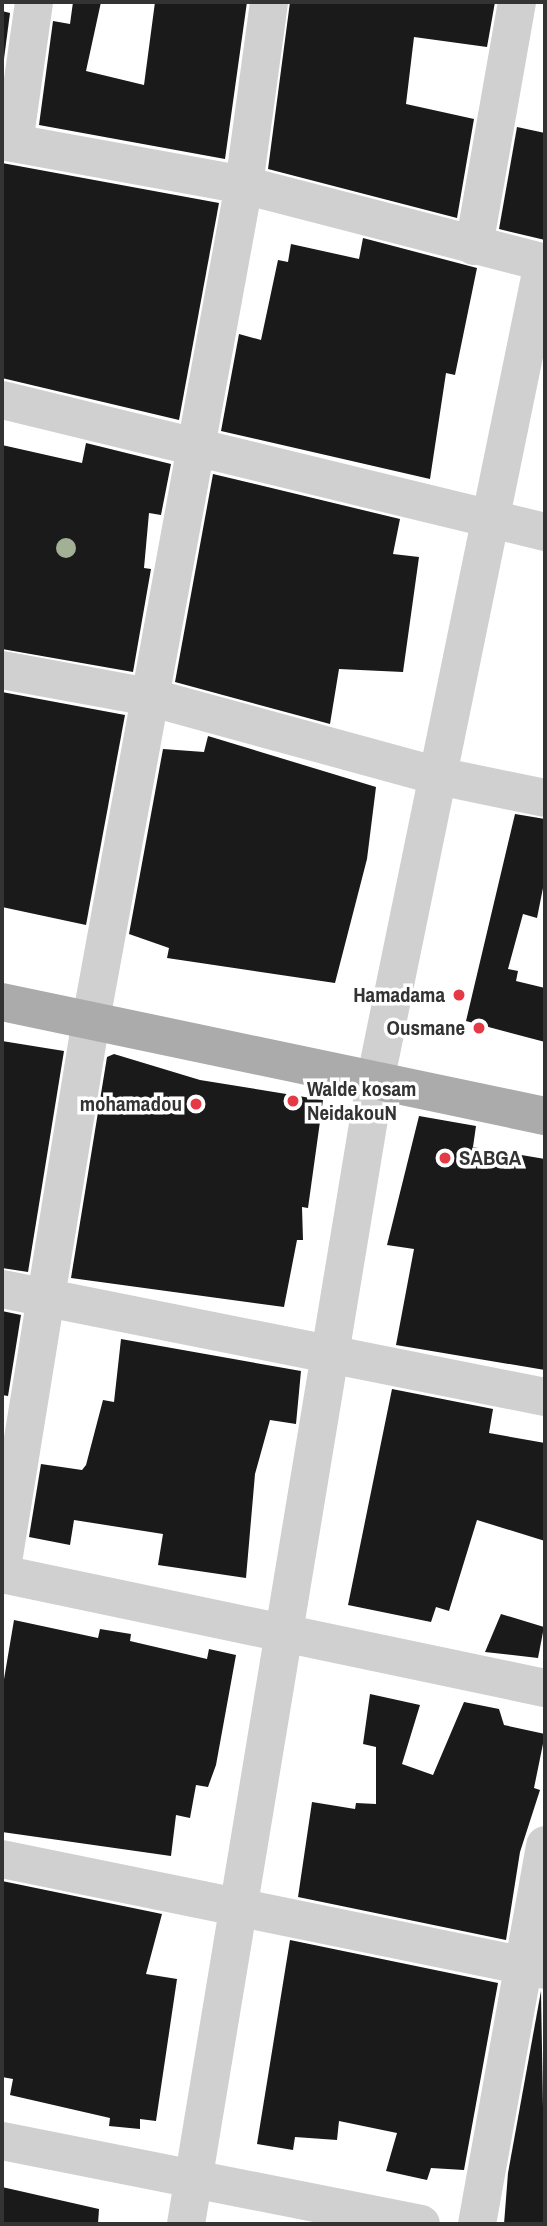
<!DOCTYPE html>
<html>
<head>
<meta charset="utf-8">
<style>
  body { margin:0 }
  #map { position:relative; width:547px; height:2226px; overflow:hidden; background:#fff; font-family:"Archivo Narrow",sans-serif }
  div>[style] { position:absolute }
  .building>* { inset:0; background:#1a1a1a }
  .minor>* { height:38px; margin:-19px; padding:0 19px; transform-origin:19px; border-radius:19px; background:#d0d0d0 }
  .major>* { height:38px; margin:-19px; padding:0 19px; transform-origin:19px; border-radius:19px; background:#ababab }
  .trees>* { width:20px; height:20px; margin:-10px; border-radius:50%; background:#a2b095 }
  .dots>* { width:19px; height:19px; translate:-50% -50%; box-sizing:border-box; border:4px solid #fff; border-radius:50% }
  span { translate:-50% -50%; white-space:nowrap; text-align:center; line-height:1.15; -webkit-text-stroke:7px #fff; paint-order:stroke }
  .poi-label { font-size:21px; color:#333; font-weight:700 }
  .right { translate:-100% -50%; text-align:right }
  .left { translate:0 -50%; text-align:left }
  .frame { position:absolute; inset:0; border:4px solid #333; pointer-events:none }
</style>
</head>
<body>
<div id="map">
  <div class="building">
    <div style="clip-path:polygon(73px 2px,101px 2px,86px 71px,144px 85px,155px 2px,247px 2px,225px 159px,39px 125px,53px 21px,70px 24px)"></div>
    <div style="clip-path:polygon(290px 2px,495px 2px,487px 47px,414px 37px,406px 104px,474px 119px,457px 218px,268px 169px)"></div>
    <div style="clip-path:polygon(2px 11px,10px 13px,2px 74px)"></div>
    <div style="clip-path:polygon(517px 127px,545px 133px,545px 240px,499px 229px)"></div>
    <div style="clip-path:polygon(2px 163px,219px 203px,179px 420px,2px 378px)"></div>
    <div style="clip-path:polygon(363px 238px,477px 268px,455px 375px,446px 373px,430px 479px,221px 431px,239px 334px,261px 340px,278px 260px,288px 262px,291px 244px,359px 259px)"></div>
    <div style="clip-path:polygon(86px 443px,171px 464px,161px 515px,149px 513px,144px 568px,151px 569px,133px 672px,2px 649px,2px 445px,82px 463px)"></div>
    <div style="clip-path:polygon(213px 474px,400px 519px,393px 554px,419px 557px,403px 672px,339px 669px,330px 724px,175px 682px)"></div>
    <div style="clip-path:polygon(2px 692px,125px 715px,86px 925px,2px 907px)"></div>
    <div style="clip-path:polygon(208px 736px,376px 787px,367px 859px,335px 983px,167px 958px,169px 948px,129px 934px,163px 749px,204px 752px)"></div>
    <div style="clip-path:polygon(515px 814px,545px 819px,545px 878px,537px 918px,523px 914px,508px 969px,518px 971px,516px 981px,545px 988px,545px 1042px,466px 1021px)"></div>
    <div style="clip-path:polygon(2px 1041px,64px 1051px,28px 1272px,2px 1268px)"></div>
    <div style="clip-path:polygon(114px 1054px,200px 1080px,323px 1100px,308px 1208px,302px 1207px,303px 1240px,297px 1240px,284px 1307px,71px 1278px,107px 1057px)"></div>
    <div style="clip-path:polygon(419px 1116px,476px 1126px,473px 1147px,545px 1159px,545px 1370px,396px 1345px,414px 1249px,387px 1245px)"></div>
    <div style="clip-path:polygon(2px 1311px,21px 1315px,8px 1396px,2px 1395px)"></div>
    <div style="clip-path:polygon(121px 1339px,301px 1371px,296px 1424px,270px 1420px,255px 1474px,246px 1578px,158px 1565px,163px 1534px,74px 1520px,70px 1545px,29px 1537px,41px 1464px,82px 1470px,86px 1465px,103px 1400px,114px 1402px)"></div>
    <div style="clip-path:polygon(392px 1389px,493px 1409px,489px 1433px,545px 1443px,545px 1541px,477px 1520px,449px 1611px,436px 1607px,431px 1622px,348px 1605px)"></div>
    <div style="clip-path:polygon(501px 1614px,544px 1627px,538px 1658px,485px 1652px)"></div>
    <div style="clip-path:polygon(14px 1620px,98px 1638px,100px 1629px,131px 1634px,130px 1641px,207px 1659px,209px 1649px,236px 1655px,216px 1765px,208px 1787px,196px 1785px,190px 1818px,176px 1815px,171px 1856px,2px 1832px,2px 1691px)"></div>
    <div style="clip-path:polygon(370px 1694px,420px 1705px,402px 1764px,433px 1775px,464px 1702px,499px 1709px,504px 1725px,545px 1734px,534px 1788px,540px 1790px,520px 1852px,506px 1940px,298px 1897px,312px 1802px,355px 1809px,356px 1803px,376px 1804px,376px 1747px,363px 1744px)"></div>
    <div style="clip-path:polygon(2px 1881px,162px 1914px,146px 1974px,177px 1979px,156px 2121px,140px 2119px,140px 2129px,109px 2126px,110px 2118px,10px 2095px,13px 2079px,2px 2077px)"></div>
    <div style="clip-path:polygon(290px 1940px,498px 1983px,464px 2170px,431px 2168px,427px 2180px,386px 2171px,397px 2133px,339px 2121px,337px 2140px,295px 2137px,293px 2150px,257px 2144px)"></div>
    <div style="clip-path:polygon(541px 1991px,545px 2224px,504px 2224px,508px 2173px)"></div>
    <div style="clip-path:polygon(2px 2187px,99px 2209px,98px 2224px,2px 2224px)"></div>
  </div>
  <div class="minor">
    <div style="left:2px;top:141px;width:246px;rotate:10.3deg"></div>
    <div style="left:244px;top:185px;width:311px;rotate:14.5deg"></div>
    <div style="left:14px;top:143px;width:142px;rotate:-81.9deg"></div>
    <div style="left:474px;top:246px;width:248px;rotate:-80deg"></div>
    <div style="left:2px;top:400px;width:559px;rotate:13.66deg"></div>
    <div style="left:2px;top:670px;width:149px;rotate:10.4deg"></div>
    <div style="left:149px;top:697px;width:300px;rotate:15.3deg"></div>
    <div style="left:438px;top:776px;width:109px;rotate:11.6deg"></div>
    <div style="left:2px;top:1289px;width:554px;rotate:11.25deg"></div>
    <div style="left:2px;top:1568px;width:555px;rotate:-80.78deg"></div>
    <div style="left:91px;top:1020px;width:849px;rotate:-79.62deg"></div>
    <div style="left:244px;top:185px;width:185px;rotate:-82.2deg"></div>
    <div style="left:2px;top:1574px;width:555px;rotate:11.86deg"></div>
    <div style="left:2px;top:1859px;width:554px;rotate:11.55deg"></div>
    <div style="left:2px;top:2141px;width:427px;rotate:11.2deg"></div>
    <div style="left:186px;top:2224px;width:1158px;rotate:-80.6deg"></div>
    <div style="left:375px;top:1082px;width:836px;rotate:-78.41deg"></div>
    <div style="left:477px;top:2224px;width:385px;rotate:-79.8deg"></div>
  </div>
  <div class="major">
    <div style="left:2px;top:1002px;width:555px;rotate:11.86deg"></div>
  </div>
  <div class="trees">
    <div style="left:66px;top:548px"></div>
  </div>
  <div class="dots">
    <div style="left:459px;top:995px;background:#e63946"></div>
    <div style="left:479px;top:1028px;background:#e63946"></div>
    <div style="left:293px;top:1101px;background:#e63946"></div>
    <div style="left:196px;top:1104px;background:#e63946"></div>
    <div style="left:445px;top:1158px;background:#e63946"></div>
  </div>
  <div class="poi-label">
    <span class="right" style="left:445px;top:995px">Hamadama</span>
    <span class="right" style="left:465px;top:1028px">Ousmane</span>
    <span class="left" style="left:307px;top:1101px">Walde kosam<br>NeidakouN</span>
    <span class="right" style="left:182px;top:1104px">mohamadou</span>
    <span class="left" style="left:459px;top:1158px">SABGA</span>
  </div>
  <div class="frame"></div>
</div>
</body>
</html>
